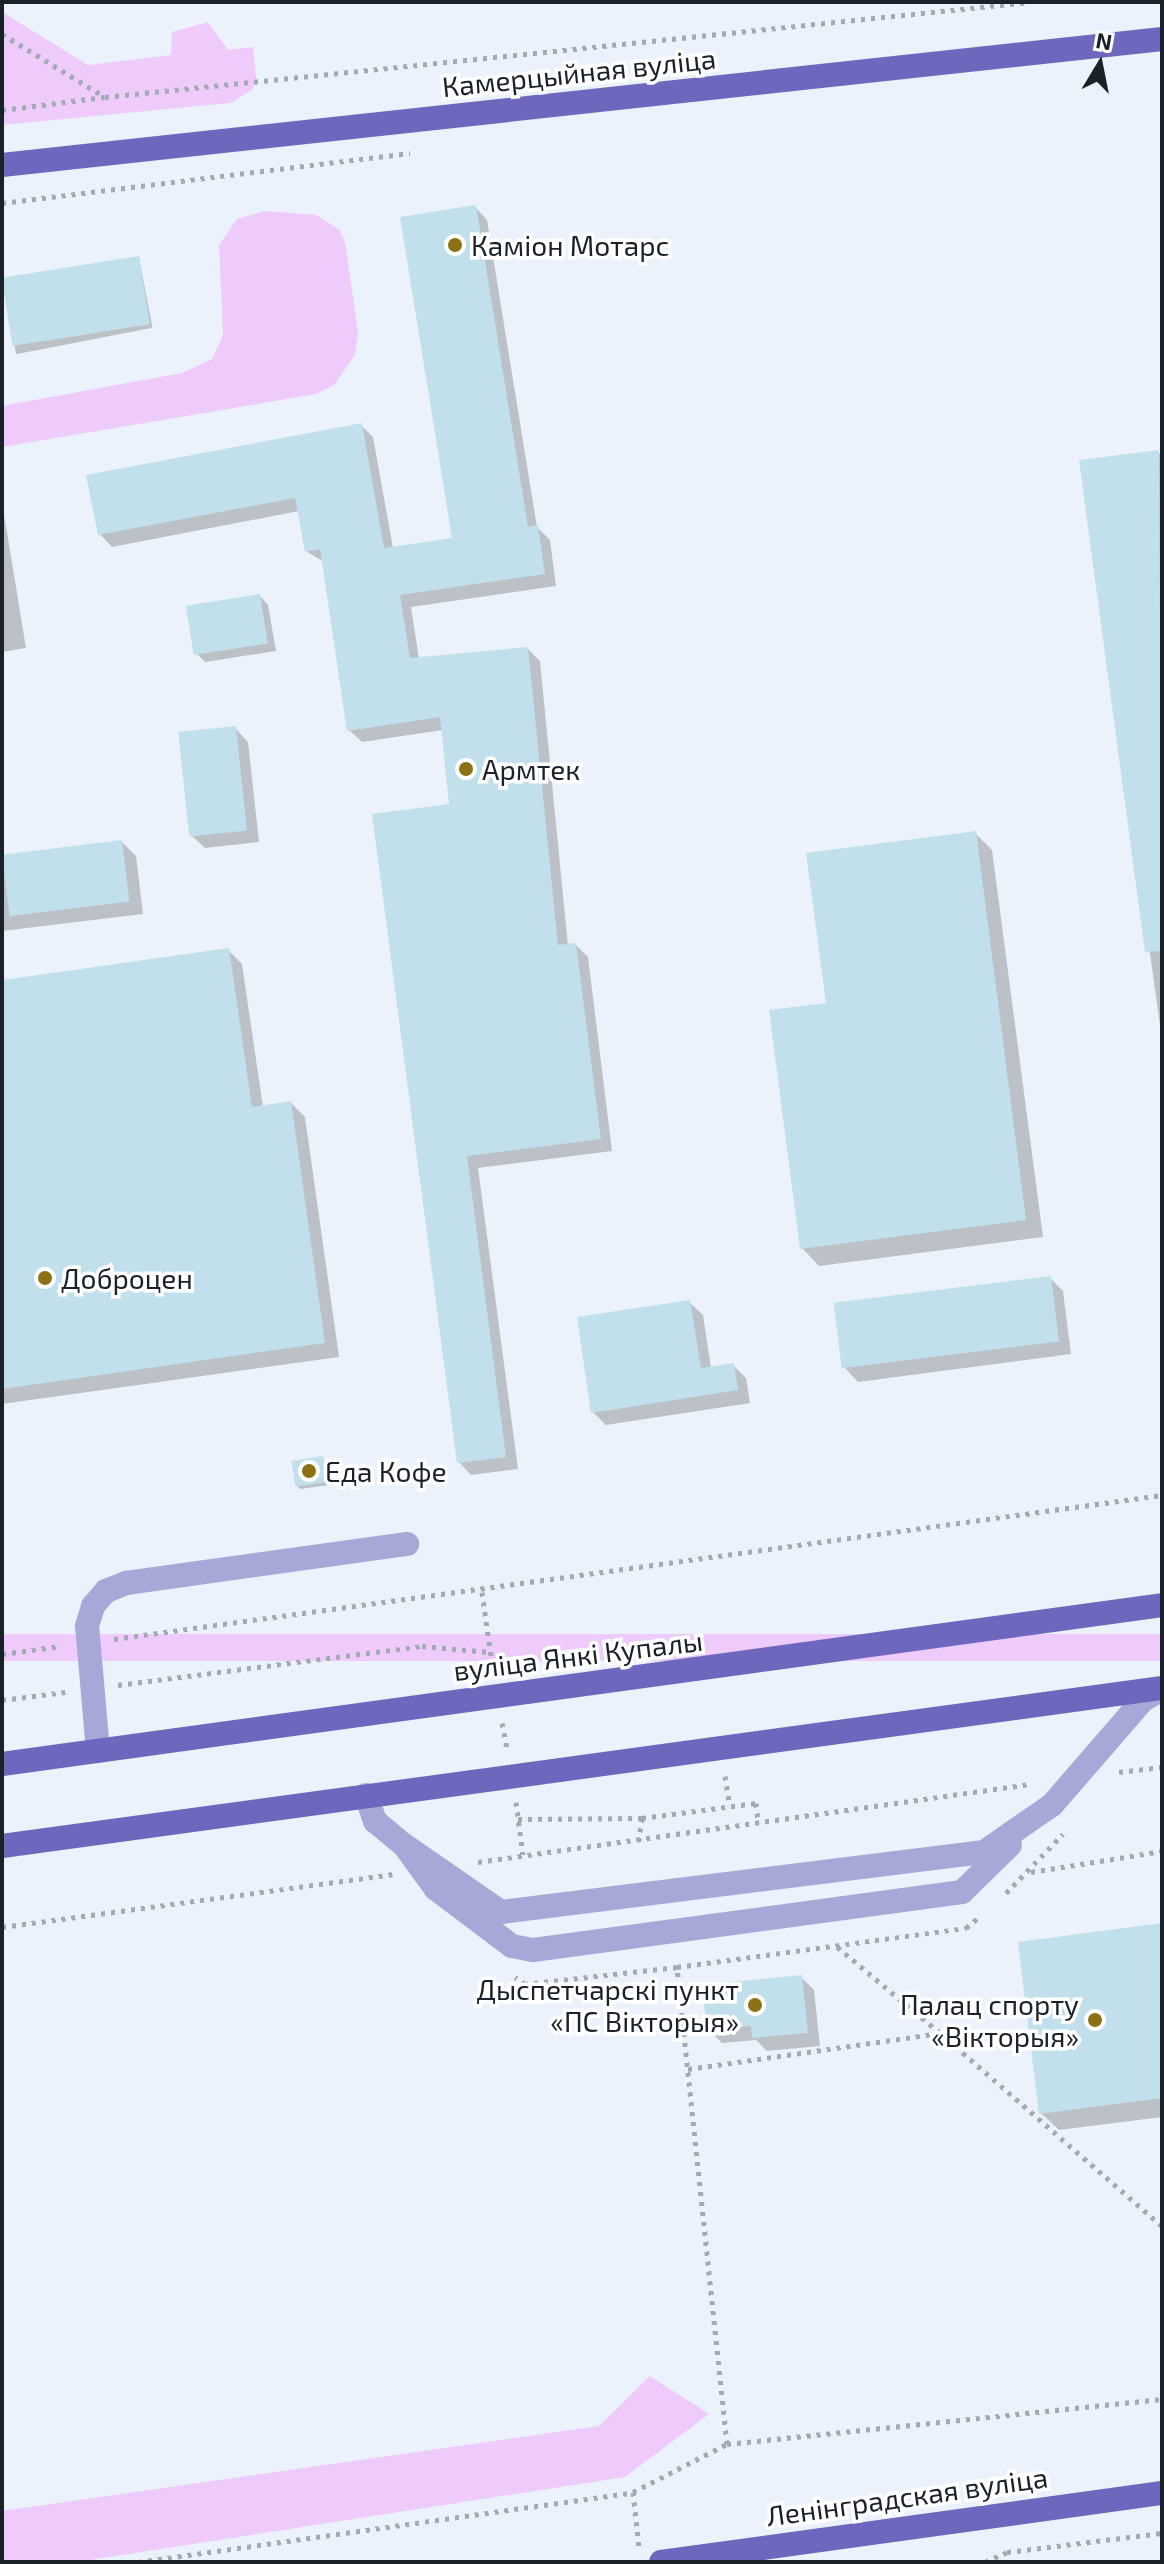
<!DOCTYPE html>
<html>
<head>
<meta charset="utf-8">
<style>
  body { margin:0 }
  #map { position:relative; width:1164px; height:2564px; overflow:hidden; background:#ebf2fb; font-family:"Exo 2",sans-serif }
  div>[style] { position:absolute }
  .green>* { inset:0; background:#eecbfb; transform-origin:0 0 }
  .shadow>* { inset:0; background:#0003; transform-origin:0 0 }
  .building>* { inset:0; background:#c1e0eb; transform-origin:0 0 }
  .path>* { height:5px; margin-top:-2.5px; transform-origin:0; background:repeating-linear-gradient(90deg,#a3aab3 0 4px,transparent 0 10px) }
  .minor>* { height:24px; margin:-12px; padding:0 12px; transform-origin:12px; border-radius:12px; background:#a8a8d8 }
  .major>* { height:24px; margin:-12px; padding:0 12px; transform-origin:12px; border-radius:12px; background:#6d67be }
  .dots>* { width:22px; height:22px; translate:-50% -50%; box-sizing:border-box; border:4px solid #fff; border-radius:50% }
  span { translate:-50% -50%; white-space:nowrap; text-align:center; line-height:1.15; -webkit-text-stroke:7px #fff; paint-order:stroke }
  .street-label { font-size:28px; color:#1a2128 }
  .poi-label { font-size:28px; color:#1a2128 }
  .left { translate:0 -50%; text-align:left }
  .right { translate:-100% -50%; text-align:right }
  .frame { position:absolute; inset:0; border:4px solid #1a2128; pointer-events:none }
  .north { position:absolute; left:1060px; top:24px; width:80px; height:80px; -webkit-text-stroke:6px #fff; paint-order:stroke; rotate:10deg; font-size:22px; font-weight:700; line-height:32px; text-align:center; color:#1a2128 }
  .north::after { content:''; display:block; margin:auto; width:28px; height:36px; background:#1a2128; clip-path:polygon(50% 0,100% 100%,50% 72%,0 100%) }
</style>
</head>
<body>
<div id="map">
  <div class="green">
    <div style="clip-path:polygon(2px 12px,88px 65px,171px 55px,172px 32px,208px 22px,228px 50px,253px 47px,256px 78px,252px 90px,230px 103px,2px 125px)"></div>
    <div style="clip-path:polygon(265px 211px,316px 215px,340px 230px,345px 242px,358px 332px,355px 355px,334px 385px,316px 394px,2px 447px,2px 406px,182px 373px,212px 359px,223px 335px,219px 245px,237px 219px)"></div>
    <div style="left:1162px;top:1634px;width:27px;height:1171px;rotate:90deg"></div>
    <div style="clip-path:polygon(650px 2376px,709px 2414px,625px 2477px,77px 2562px,2px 2562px,2px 2511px,599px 2426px)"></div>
  </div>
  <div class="shadow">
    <div style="clip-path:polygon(475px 207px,487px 220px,537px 527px,550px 540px,556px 586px,411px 607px,419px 659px,528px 649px,540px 661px,568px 946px,576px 945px,588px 957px,612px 1151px,478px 1168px,518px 1469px,471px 1475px,459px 1462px,451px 806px,443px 730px,362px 742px,349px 730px,324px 562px,306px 551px,299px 511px,112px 547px,100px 534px,361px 425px,373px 437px,393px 548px,454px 539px)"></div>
    <div style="left:139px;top:258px;width:71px;height:139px;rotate:79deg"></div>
    <div style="clip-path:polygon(1158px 452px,1162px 456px,1162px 1040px,1082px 462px)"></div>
    <div style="clip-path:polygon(2px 502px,26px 648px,2px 652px)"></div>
    <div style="clip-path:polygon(260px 596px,268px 605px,276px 651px,205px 662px,196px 653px)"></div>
    <div style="clip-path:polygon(235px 728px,248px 742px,259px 842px,205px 848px,191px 835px)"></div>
    <div style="clip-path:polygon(975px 833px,992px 850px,1043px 1237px,819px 1266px,802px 1248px,828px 1005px)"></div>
    <div style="clip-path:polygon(122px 842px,136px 856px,143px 914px,2px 931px,2px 856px)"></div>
    <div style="clip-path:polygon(228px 950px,242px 964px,263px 1107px,291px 1103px,305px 1117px,339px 1357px,2px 1404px,2px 982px)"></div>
    <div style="clip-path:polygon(1050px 1278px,1063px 1291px,1071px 1354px,858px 1382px,845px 1368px)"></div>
    <div style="clip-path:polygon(689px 1302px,703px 1315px,711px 1368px,733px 1365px,746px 1378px,750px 1403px,606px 1425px,593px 1412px)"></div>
    <div style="clip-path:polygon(323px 1458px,330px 1485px,300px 1489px,296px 1485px)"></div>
    <div style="clip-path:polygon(1162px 1925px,1162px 2117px,1059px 2130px,1041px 2113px)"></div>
    <div style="clip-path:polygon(801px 1977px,814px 1990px,820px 2046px,767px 2051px,756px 2040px,722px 2043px,709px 2030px)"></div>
  </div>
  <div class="building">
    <div style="clip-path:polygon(476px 205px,528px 527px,538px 525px,545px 574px,400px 595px,410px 658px,528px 647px,558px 945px,576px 943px,601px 1139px,467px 1156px,506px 1457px,457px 1463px,372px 814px,449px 804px,440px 717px,347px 731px,320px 549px,305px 552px,295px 498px,98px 535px,86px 475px,362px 423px,384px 548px,452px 538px,400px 217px)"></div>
    <div style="left:139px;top:256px;width:69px;height:139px;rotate:81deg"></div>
    <div style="clip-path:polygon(1159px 450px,1162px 951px,1145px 952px,1079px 460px)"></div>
    <div style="left:260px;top:594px;width:50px;height:75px;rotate:81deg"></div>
    <div style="left:236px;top:726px;width:105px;height:58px;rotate:84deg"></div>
    <div style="clip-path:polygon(976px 831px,1026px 1220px,800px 1249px,769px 1010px,826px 1003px,806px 853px)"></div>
    <div style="left:122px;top:840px;width:62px;height:121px;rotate:83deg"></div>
    <div style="clip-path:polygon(229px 948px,252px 1107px,291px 1101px,325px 1343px,2px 1389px,2px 980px)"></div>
    <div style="left:1051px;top:1276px;width:66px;height:219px;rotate:83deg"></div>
    <div style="clip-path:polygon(690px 1300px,701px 1368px,734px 1363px,738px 1390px,591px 1413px,577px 1317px)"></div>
    <div style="left:323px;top:1456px;width:26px;height:32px;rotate:81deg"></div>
    <div style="clip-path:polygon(1162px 1923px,1162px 2098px,1039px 2114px,1018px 1942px)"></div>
    <div style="clip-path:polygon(802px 1975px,808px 2033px,752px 2038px,751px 2026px,707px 2030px,702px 1985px)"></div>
  </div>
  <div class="path">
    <div style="left:2px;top:34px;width:121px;rotate:31.5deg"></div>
    <div style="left:105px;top:97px;width:930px;rotate:-5.86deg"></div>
    <div style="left:2px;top:110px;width:103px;rotate:-7.3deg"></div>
    <div style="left:2px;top:203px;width:411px;rotate:-7deg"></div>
    <div style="left:482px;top:1592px;width:79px;rotate:82deg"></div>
    <div style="left:114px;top:1639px;width:1058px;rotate:-7.82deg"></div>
    <div style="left:2px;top:1654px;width:60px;rotate:-7.7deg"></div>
    <div style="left:118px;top:1685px;width:306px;rotate:-7.3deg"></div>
    <div style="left:422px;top:1646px;width:68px;rotate:5deg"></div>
    <div style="left:2px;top:1700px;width:64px;rotate:-7.2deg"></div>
    <div style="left:502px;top:1723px;width:25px;rotate:79deg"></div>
    <div style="left:1119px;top:1772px;width:43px;rotate:-6.6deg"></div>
    <div style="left:725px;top:1776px;width:30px;rotate:81deg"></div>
    <div style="left:516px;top:1802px;width:53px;rotate:82.5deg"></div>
    <div style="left:642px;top:1818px;width:115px;rotate:-7.5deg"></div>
    <div style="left:756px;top:1803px;width:20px;rotate:84deg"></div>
    <div style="left:518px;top:1819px;width:124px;rotate:-0.5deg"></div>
    <div style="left:642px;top:1818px;width:22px;rotate:98deg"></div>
    <div style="left:478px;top:1862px;width:557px;rotate:-8.04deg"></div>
    <div style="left:1031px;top:1872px;width:133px;rotate:-9.1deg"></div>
    <div style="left:1006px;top:1893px;width:82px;rotate:-46deg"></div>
    <div style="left:2px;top:1927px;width:394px;rotate:-7.7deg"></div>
    <div style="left:677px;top:1967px;width:292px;rotate:-7.7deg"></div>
    <div style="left:966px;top:1928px;width:16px;rotate:-40deg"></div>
    <div style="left:940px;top:2033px;width:294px;rotate:41deg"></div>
    <div style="left:688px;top:2069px;width:255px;rotate:-8.1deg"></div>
    <div style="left:940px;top:2033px;width:138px;rotate:-140deg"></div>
    <div style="left:727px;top:2444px;width:437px;rotate:-5.9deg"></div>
    <div style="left:633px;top:2492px;width:55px;rotate:83.8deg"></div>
    <div style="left:138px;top:2562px;width:500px;rotate:-8deg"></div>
    <div style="left:633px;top:2492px;width:106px;rotate:-27.1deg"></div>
    <div style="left:727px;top:2444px;width:480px;rotate:-96deg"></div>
    <div style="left:677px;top:1967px;width:153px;rotate:173.6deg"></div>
    <div style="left:525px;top:1984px;width:12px;rotate:-145deg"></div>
    <div style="left:985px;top:2562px;width:24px;rotate:-24deg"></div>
    <div style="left:1007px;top:2552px;width:156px;rotate:-7deg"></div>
  </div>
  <div class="minor">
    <div style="left:98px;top:1751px;width:125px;rotate:-95deg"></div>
    <div style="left:87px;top:1626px;width:21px;rotate:-73deg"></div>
    <div style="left:93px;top:1606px;width:20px;rotate:-49deg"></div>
    <div style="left:106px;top:1591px;width:22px;rotate:-22deg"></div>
    <div style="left:126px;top:1583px;width:284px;rotate:-7.9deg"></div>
    <div style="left:366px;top:1795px;width:28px;rotate:71deg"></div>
    <div style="left:375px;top:1821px;width:38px;rotate:40deg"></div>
    <div style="left:404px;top:1845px;width:54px;rotate:54deg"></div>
    <div style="left:436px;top:1889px;width:95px;rotate:36.9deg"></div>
    <div style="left:512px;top:1946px;width:21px;rotate:11deg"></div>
    <div style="left:533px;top:1950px;width:433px;rotate:-7.7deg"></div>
    <div style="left:962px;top:1892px;width:67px;rotate:-44.4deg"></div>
    <div style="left:404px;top:1845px;width:118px;rotate:34.6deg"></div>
    <div style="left:501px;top:1912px;width:487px;rotate:-7.1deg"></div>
    <div style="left:984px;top:1852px;width:83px;rotate:-34.7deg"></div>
    <div style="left:1052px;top:1805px;width:139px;rotate:-49.1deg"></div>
    <div style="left:1143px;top:1700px;width:22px;rotate:-30deg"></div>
  </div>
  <div class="major">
    <div style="left:2px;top:165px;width:1167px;rotate:-6.2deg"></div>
    <div style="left:2px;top:1764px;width:1171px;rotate:-7.8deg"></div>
    <div style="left:2px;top:1846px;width:1171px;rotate:-7.76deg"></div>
    <div style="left:661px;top:2562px;width:506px;rotate:-7.84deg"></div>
  </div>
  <div class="dots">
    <div style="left:455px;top:245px;background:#8c7215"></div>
    <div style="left:466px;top:769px;background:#8c7215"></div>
    <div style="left:45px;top:1278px;background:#8c7215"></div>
    <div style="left:309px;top:1471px;background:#8c7215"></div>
    <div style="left:755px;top:2005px;background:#8c7215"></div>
    <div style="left:1095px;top:2020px;background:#8c7215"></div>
  </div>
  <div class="street-label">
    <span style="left:579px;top:72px;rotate:-6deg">Камерцыйная вуліца</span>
    <span style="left:578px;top:1655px;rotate:-7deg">вуліца Янкі Купалы</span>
    <span style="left:907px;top:2496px;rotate:-8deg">Ленінградская вуліца</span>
  </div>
  <div class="poi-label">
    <span class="left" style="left:471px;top:245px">Каміон Мотарс</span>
    <span class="left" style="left:482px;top:769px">Армтек</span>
    <span class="left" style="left:61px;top:1278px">Доброцен</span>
    <span class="left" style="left:325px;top:1471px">Еда Кофе</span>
    <span class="right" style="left:739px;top:2005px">Дыспетчарскі пункт<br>«ПС Вікторыя»</span>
    <span class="right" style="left:1079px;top:2020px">Палац спорту<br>«Вікторыя»</span>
  </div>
  <div class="frame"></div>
  <div class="north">N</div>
</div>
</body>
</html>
